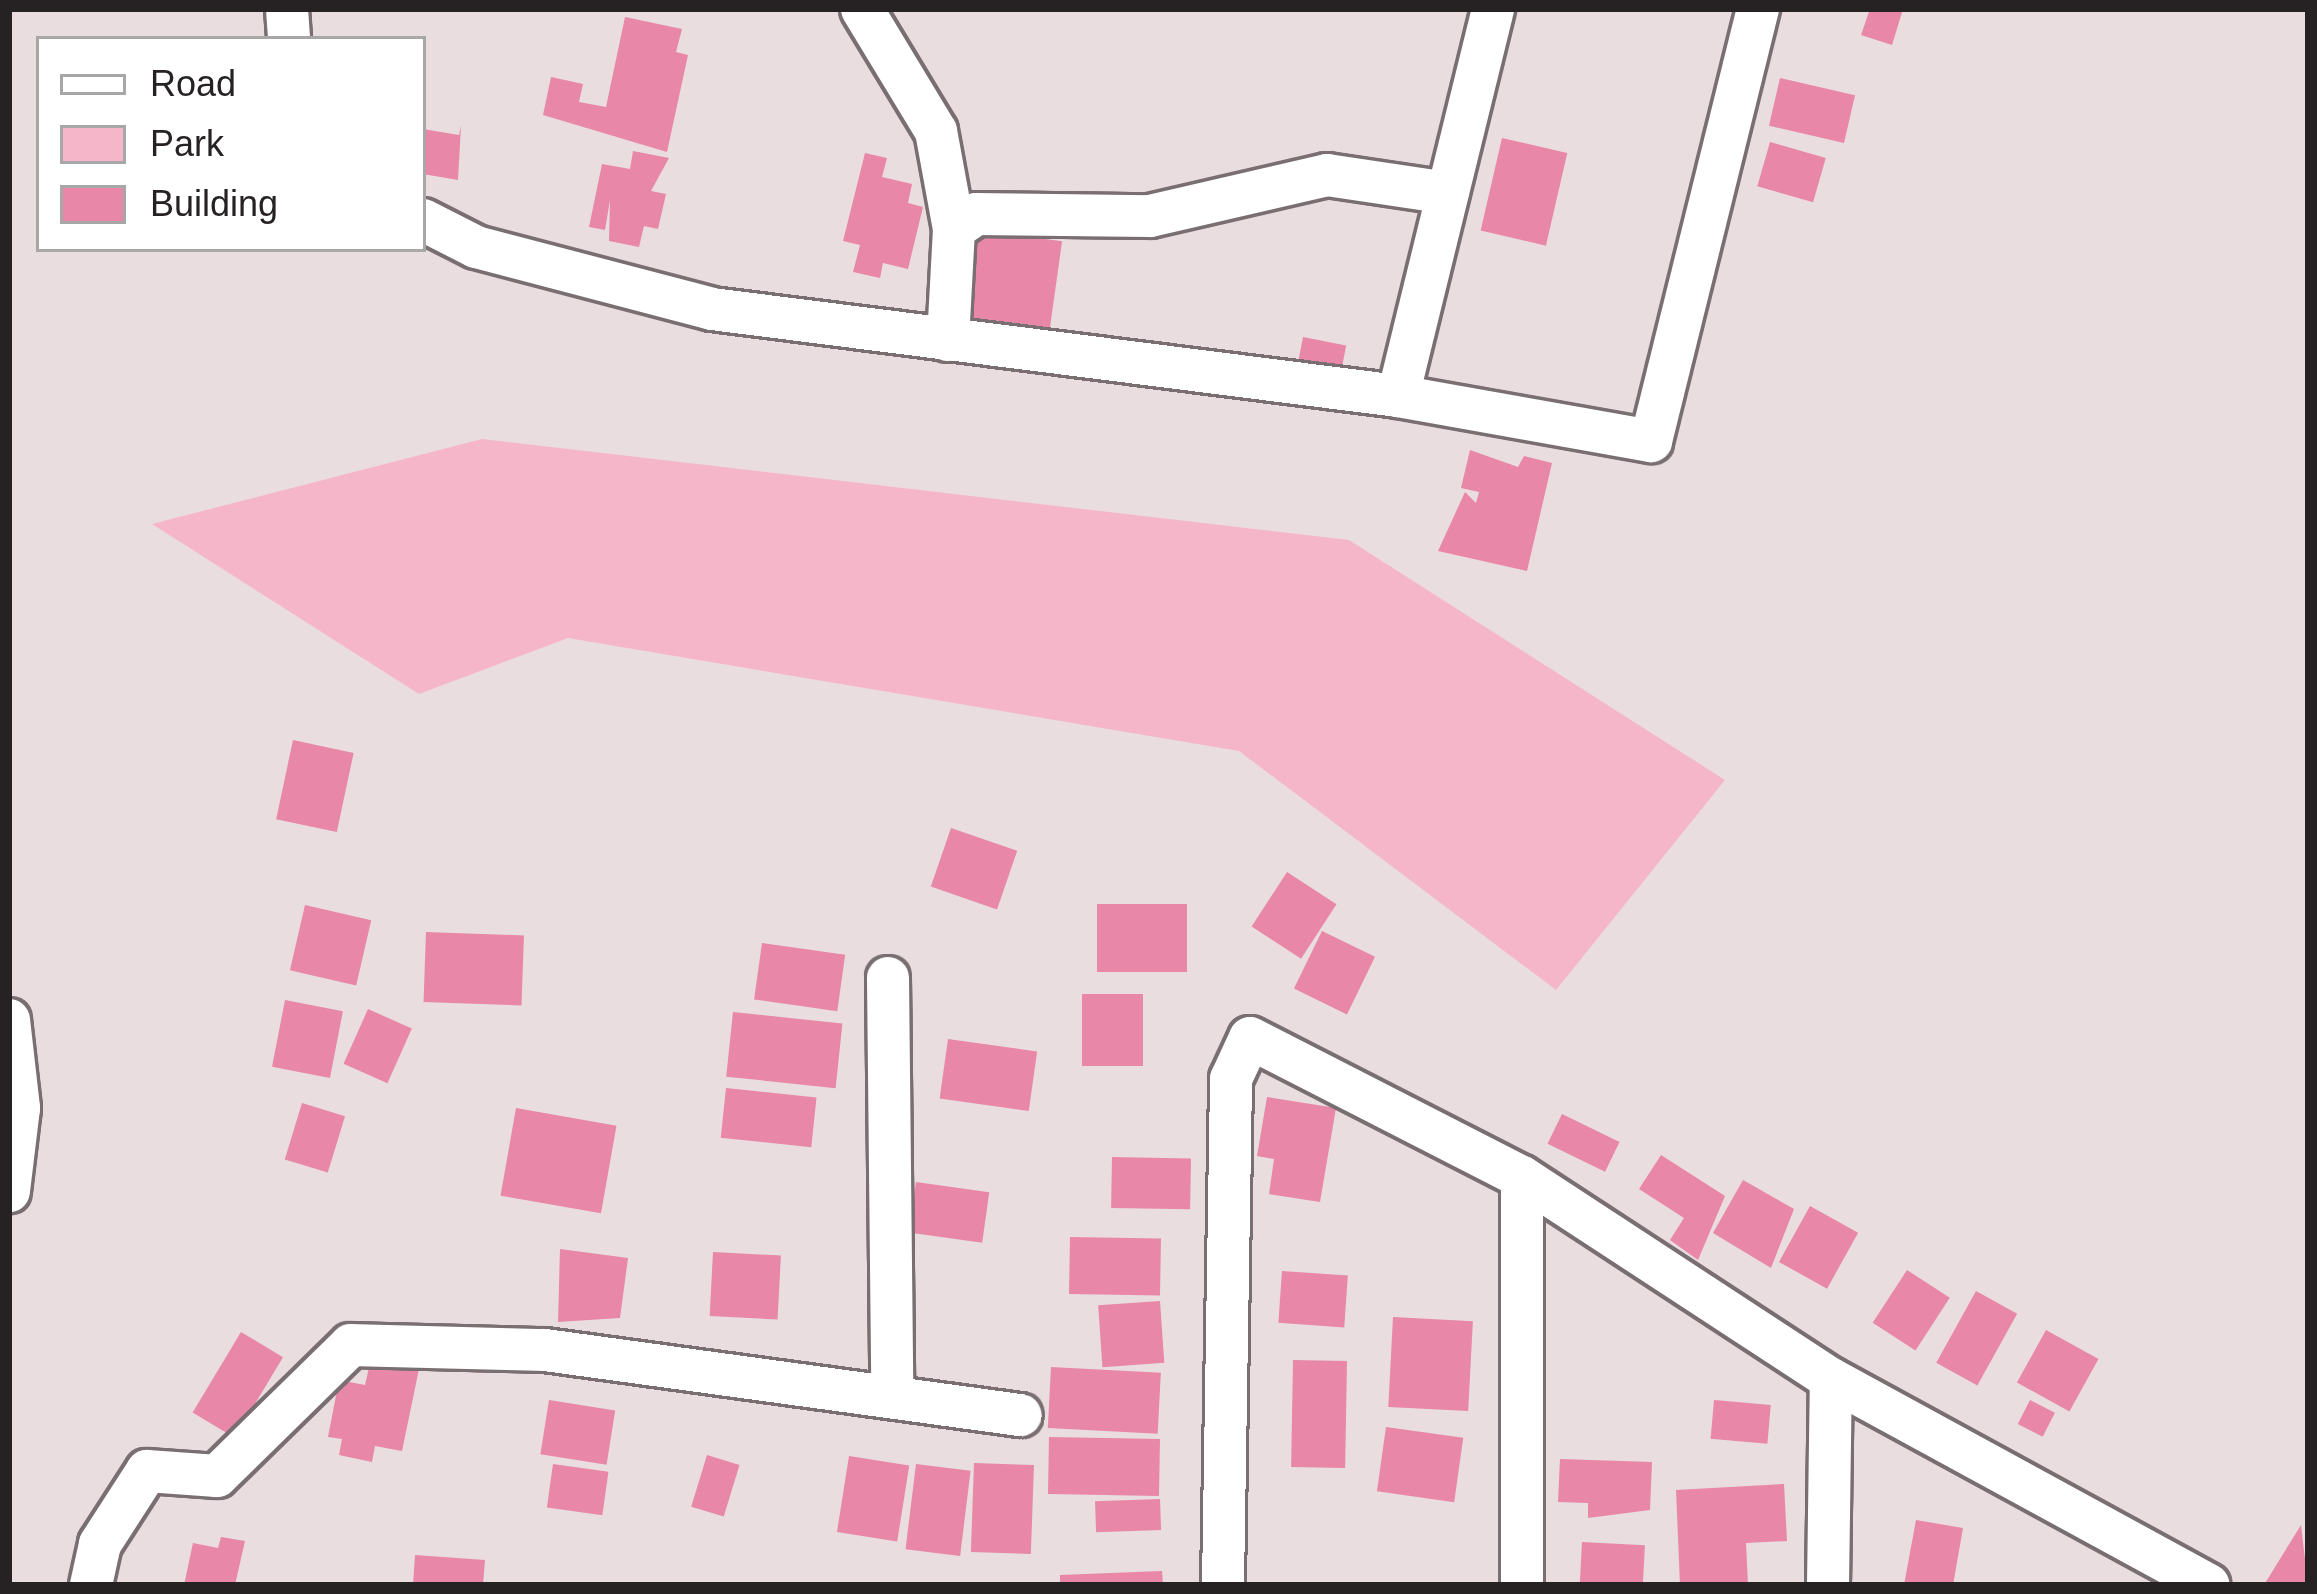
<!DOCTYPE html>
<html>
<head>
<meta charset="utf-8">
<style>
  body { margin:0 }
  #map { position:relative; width:2317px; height:1594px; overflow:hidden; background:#e9dde0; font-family:Arial,sans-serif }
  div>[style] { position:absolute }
  .green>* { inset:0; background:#f6b6c9 }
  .building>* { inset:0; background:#e887a7; transform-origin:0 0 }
  .roads { filter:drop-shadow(3px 0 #796e71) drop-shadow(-3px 0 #796e71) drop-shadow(0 3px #796e71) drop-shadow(0 -3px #796e71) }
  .street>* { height:42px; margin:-21px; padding:0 21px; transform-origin:21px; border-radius:21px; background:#fff }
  span { translate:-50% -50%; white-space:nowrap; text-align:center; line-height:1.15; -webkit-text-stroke:12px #fff; paint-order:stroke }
  .frame { position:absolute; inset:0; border:12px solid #262223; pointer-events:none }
  .legend { position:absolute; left:36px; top:36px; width:390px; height:216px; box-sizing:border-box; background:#fff; border:3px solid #a8a7a7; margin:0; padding:15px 21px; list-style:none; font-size:36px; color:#262223 }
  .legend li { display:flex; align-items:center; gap:24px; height:60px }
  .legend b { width:60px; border:3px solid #a8a7a7 }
</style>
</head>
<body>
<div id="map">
  <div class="green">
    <div style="clip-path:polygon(482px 439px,1349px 540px,1725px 780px,1556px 990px,1239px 751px,568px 638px,419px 694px,152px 524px)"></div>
  </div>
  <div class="building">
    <div style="clip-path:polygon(1870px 9px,1903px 9px,1892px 45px,1861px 35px)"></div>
    <div style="clip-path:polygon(625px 17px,682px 29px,676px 52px,688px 55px,667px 152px,543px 115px,551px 77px,583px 84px,579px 102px,606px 107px)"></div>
    <div style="left:1780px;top:78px;width:77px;height:49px;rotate:13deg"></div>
    <div style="clip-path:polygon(461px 125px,458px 180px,423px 174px,423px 129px,459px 135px)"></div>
    <div style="left:1502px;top:138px;width:67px;height:95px;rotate:13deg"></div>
    <div style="left:1770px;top:142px;width:58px;height:46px;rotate:16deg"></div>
    <div style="clip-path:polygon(633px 151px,669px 158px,651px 191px,666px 194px,658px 229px,644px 226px,639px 247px,609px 241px,610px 200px,605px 230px,589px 227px,602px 164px,630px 169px)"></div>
    <div style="clip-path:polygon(865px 153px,887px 158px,882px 177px,912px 184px,908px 203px,923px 207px,908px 269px,883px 263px,880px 278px,853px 272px,860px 245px,843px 241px)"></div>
    <div style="left:967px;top:228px;width:96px;height:91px;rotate:8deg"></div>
    <div style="left:1303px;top:337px;width:44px;height:29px;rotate:11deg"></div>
    <div style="clip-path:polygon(1470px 450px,1518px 467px,1524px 456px,1552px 463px,1527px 571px,1438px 551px,1465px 492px,1476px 503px,1479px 492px,1461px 488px)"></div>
    <div style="left:293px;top:740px;width:62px;height:81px;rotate:12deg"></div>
    <div style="left:951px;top:828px;width:70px;height:62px;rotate:19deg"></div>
    <div style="left:1287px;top:872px;width:59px;height:65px;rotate:33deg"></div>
    <div style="left:1187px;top:904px;width:68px;height:90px;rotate:90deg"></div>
    <div style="left:305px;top:905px;width:68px;height:67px;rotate:13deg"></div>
    <div style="left:1322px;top:931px;width:59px;height:64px;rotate:26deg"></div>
    <div style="left:426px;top:932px;width:98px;height:70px;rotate:2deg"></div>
    <div style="left:762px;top:943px;width:84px;height:57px;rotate:8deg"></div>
    <div style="left:1082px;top:994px;width:61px;height:72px"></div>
    <div style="left:285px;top:1000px;width:59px;height:68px;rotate:11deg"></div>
    <div style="left:368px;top:1009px;width:48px;height:60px;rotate:24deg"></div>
    <div style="left:733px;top:1012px;width:110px;height:65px;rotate:6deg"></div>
    <div style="left:948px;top:1039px;width:90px;height:60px;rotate:8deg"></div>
    <div style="left:726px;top:1088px;width:91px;height:50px;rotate:6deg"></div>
    <div style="clip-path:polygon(1267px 1097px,1336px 1108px,1320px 1202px,1269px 1194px,1274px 1159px,1257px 1156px)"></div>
    <div style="left:302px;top:1103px;width:45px;height:59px;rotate:17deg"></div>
    <div style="left:516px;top:1108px;width:102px;height:89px;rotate:10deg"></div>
    <div style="left:1562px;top:1114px;width:64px;height:33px;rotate:26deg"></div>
    <div style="clip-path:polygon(1661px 1155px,1725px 1196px,1698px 1260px,1670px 1240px,1684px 1218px,1639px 1189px)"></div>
    <div style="left:1112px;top:1157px;width:79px;height:51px;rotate:1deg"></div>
    <div style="clip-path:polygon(1743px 1180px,1794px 1209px,1771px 1268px,1713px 1233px)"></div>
    <div style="left:916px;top:1182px;width:74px;height:51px;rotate:8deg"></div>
    <div style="left:1810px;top:1206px;width:55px;height:64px;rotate:29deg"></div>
    <div style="left:1070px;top:1237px;width:91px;height:57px;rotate:1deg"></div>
    <div style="clip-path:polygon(560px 1249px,628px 1258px,620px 1318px,558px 1322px)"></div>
    <div style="left:713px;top:1252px;width:68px;height:64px;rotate:3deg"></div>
    <div style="left:1907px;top:1270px;width:51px;height:63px;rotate:33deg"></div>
    <div style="left:1282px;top:1271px;width:66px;height:52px;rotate:4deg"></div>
    <div style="left:1976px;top:1291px;width:47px;height:82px;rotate:29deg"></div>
    <div style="left:1160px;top:1301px;width:62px;height:62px;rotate:86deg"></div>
    <div style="left:1393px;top:1317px;width:80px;height:90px;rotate:3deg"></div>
    <div style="left:2046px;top:1330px;width:60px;height:60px;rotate:29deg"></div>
    <div style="left:241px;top:1332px;width:49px;height:94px;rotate:31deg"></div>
    <div style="clip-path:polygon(371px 1359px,419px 1369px,402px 1451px,375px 1446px,372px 1462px,339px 1455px,342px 1439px,328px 1437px,339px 1380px,365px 1385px)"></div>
    <div style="left:1293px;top:1360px;width:54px;height:107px;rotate:1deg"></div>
    <div style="left:1051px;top:1367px;width:110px;height:61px;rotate:3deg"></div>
    <div style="left:549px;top:1400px;width:67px;height:55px;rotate:9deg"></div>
    <div style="left:1714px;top:1400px;width:57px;height:39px;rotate:5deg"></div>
    <div style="left:2030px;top:1400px;width:28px;height:27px;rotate:27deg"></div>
    <div style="left:1386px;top:1427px;width:78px;height:65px;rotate:8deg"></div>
    <div style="left:1049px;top:1437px;width:111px;height:57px;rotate:1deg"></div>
    <div style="left:707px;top:1455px;width:34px;height:54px;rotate:17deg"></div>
    <div style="left:849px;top:1456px;width:61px;height:77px;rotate:9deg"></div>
    <div style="clip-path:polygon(1560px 1459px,1652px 1462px,1650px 1510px,1588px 1518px,1588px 1503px,1558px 1502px)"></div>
    <div style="left:974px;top:1463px;width:60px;height:89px;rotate:2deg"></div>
    <div style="left:553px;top:1464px;width:56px;height:44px;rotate:8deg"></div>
    <div style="left:916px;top:1464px;width:55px;height:86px;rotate:7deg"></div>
    <div style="clip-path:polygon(1784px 1484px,1787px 1541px,1746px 1543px,1748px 1585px,1680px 1585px,1676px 1490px)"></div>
    <div style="left:1160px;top:1499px;width:31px;height:65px;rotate:88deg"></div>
    <div style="clip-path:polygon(1916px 1520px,1963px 1528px,1953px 1585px,1904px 1585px)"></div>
    <div style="clip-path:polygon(2301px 1525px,2308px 1585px,2264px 1585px)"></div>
    <div style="clip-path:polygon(221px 1537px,245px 1541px,235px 1585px,184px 1585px,193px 1543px,218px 1548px)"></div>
    <div style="left:1582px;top:1542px;width:63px;height:43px;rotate:3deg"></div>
    <div style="clip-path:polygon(415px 1555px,485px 1560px,483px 1585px,413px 1585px)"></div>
    <div style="clip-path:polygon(1162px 1571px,1163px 1585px,1060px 1585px,1060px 1575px)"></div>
  </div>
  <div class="roads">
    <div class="street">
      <div style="left:287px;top:9px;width:30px;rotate:86deg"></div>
      <div style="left:862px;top:9px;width:143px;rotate:58.8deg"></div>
      <div style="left:936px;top:131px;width:100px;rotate:79.6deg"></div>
      <div style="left:423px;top:220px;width:59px;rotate:27deg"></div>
      <div style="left:476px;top:247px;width:244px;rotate:14.7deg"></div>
      <div style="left:712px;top:309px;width:691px;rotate:7.23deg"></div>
      <div style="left:1398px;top:396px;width:257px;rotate:10.1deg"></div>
      <div style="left:1651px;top:441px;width:445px;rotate:-76.1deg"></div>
      <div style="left:948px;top:340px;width:111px;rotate:-86.9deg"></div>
      <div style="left:954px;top:229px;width:27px;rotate:-34deg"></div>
      <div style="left:976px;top:214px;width:174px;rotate:0.7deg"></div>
      <div style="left:1150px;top:216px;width:182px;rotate:-13deg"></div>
      <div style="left:1327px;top:175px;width:122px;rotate:8.5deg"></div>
      <div style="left:1398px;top:396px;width:398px;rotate:-76.2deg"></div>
      <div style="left:888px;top:978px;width:412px;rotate:89.4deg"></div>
      <div style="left:9px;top:1020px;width:89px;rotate:83.5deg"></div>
      <div style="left:19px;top:1108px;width:84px;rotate:96.9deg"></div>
      <div style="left:1522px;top:1177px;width:369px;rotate:33.2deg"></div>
      <div style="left:1831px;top:1379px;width:430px;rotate:28.6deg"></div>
      <div style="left:91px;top:1585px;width:42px;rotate:-77.6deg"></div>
      <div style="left:100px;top:1544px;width:87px;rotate:-57.2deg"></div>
      <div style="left:147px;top:1471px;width:70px;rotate:4.1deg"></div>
      <div style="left:217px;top:1476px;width:187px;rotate:-44.4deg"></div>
      <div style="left:351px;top:1345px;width:194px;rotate:1.5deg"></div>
      <div style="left:545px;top:1350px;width:480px;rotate:7.8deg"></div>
      <div style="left:1223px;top:1585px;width:506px;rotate:-89.09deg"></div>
      <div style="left:1231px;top:1079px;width:45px;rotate:-65.1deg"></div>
      <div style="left:1250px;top:1038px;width:305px;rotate:27.1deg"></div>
      <div style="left:1522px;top:1177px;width:408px;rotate:90deg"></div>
      <div style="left:1828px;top:1585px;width:206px;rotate:-89.2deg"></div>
    </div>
  </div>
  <div class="frame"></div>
  <ul class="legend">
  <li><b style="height:15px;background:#fff"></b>Road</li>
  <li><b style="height:33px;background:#f6b6c9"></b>Park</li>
  <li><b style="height:33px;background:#e887a7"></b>Building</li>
  </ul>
</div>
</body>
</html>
